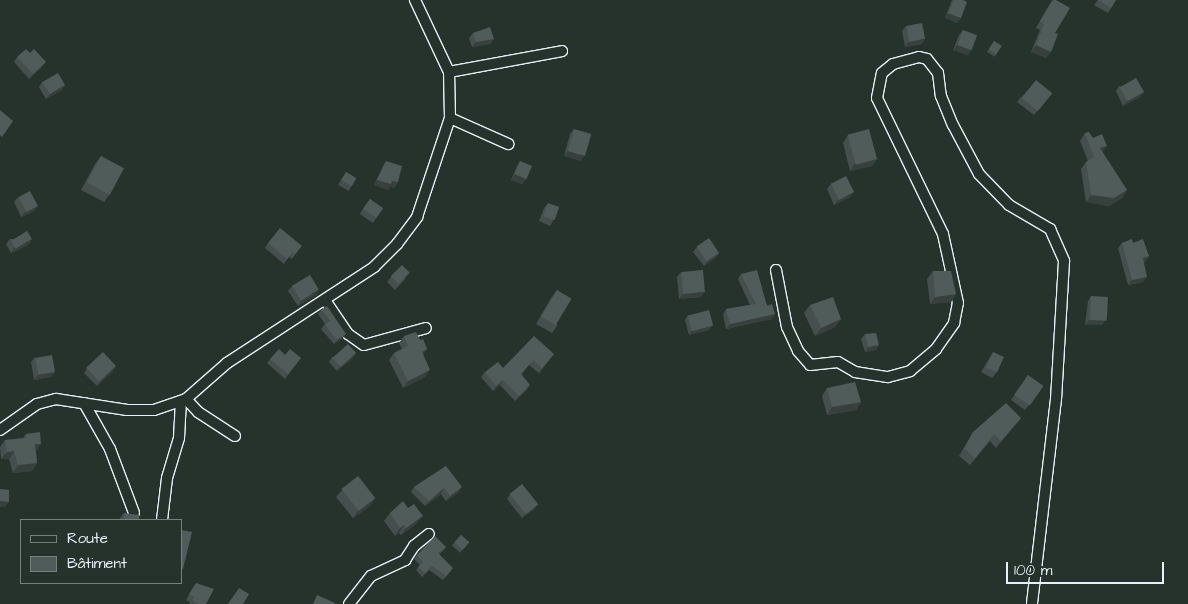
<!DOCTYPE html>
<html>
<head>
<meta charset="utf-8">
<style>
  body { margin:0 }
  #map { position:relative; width:1188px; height:604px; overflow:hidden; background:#26332d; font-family:"Architects Daughter",sans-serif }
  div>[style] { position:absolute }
  .roads { filter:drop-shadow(1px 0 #e8f1f8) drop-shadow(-1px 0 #e8f1f8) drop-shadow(0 1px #e8f1f8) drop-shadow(0 -1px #e8f1f8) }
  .minor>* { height:10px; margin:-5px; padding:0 5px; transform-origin:5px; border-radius:5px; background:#26332d }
  .wall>* { inset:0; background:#454f4d; transform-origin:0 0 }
  .shaded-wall>* { inset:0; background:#38403e }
  .building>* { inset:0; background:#505c59; transform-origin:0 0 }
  span { translate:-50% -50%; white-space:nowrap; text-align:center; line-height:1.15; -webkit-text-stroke:4px #26332d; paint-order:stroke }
  .legend { position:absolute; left:20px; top:519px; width:162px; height:65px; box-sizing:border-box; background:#26332d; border:1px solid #747f7e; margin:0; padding:6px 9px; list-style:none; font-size:15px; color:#e8f1f8 }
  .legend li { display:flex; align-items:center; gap:10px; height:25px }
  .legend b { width:25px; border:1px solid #747f7e }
  .scale { position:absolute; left:1006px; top:562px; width:158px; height:22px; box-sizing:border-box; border:2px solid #e8f1f8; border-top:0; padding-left:6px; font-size:15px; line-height:18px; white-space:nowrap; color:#e8f1f8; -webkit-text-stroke:4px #26332d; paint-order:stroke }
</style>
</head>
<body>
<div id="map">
  <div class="roads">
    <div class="minor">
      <div style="left:449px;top:72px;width:115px;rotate:-10.5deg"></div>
      <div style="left:450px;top:118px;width:64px;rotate:24.1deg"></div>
      <div style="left:776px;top:270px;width:58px;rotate:79.1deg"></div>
      <div style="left:787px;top:327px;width:26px;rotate:65deg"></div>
      <div style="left:798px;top:351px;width:18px;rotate:49deg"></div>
      <div style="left:810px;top:365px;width:28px;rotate:-6deg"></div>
      <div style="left:838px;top:362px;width:20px;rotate:30deg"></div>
      <div style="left:855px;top:372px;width:33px;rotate:9deg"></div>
      <div style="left:888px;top:377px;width:23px;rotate:-15deg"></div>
      <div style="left:910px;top:371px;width:34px;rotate:-40deg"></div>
      <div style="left:936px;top:349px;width:32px;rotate:-55deg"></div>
      <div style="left:954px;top:323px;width:20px;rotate:-79deg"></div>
      <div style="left:958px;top:303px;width:71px;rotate:-102.3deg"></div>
      <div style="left:943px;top:234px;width:151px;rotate:-115.9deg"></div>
      <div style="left:877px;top:98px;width:25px;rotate:-79deg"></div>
      <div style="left:882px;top:73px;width:14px;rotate:-39deg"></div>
      <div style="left:893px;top:64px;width:27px;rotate:-15deg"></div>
      <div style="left:919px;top:57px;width:8px;rotate:14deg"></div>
      <div style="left:927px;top:59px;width:18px;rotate:52deg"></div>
      <div style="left:938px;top:73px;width:23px;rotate:83deg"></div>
      <div style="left:941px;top:96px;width:31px;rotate:68deg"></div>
      <div style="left:953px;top:125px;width:55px;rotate:62deg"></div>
      <div style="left:979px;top:174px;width:43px;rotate:45.9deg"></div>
      <div style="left:1009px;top:205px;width:48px;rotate:30.3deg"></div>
      <div style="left:1050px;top:229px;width:35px;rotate:66deg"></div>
      <div style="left:1064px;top:261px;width:138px;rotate:93.3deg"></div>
      <div style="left:1056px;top:399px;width:206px;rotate:96.7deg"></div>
      <div style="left:325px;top:300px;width:41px;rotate:55.9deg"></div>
      <div style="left:348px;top:334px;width:19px;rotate:35deg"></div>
      <div style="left:364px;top:345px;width:64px;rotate:-15.3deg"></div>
      <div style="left:186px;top:399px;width:18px;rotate:47deg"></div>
      <div style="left:198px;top:412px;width:44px;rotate:33deg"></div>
      <div style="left:84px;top:403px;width:53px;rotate:60.5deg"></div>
      <div style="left:110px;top:449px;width:68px;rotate:69.4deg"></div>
      <div style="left:0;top:430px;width:45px;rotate:-35.1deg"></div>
      <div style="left:37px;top:404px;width:20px;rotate:-15deg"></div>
      <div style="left:56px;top:399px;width:72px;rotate:8.8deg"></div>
      <div style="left:127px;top:410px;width:27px"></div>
      <div style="left:154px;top:410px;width:34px;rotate:-19deg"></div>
      <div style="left:186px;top:399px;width:55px;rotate:-41.3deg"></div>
      <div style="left:227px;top:363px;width:176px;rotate:-33.1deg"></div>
      <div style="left:374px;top:267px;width:33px;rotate:-45deg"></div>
      <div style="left:397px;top:244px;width:34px;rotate:-53deg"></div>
      <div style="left:417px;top:217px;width:104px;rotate:-71.6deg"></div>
      <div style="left:450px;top:118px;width:46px;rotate:-91.2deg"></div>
      <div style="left:449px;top:72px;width:80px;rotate:-115.3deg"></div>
      <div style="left:162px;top:520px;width:42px;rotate:-83.2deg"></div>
      <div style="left:167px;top:478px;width:42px;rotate:-73.3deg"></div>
      <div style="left:179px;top:438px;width:37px;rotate:-87deg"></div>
      <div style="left:349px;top:604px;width:36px;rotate:-52deg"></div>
      <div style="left:371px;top:576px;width:38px;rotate:-25deg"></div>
      <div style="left:405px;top:560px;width:17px;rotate:-57deg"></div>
      <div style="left:414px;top:546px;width:19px;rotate:-39deg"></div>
    </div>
  </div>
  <div class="wall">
    <div style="clip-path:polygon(952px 0,963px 0,961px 18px,957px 23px,945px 18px)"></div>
    <div style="clip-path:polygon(1052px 0,1055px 33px,1046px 58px,1031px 52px,1040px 30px,1036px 28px)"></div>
    <div style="clip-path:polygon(1098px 0,1116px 0,1108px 13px,1094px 5px)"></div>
    <div style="clip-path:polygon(906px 26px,922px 44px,905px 47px,902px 31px)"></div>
    <div style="clip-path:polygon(963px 30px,971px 50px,968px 55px,953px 50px,959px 35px)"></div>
    <div style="clip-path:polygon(473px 33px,494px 39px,490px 44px,472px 47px,469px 38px)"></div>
    <div style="left:994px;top:41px;width:9px;height:13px;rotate:32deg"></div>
    <div style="clip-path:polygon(17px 57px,42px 67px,29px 79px,14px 62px)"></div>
    <div style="clip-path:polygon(42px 82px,62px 90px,46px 99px,39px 87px)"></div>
    <div style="clip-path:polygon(1119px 86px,1144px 92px,1140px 97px,1123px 106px,1116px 91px)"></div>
    <div style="clip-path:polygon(1021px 97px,1048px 98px,1034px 115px,1017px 102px)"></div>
    <div style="clip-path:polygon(574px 129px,581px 161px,564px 156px,570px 134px)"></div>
    <div style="clip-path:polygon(1085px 133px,1102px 152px,1127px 190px,1122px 198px,1109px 206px,1086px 202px,1081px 169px,1086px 162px,1088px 161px,1080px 141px)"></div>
    <div style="clip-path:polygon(848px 135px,877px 159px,872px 166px,850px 171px,843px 143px)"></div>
    <div style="clip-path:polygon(101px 156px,109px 195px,104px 202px,81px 190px,95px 164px)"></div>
    <div style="clip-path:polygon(386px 161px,398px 182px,394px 188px,390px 186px,388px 190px,374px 185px,383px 166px)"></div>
    <div style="clip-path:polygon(520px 161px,526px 179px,522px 184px,511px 180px,517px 166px)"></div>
    <div style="left:346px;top:172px;width:12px;height:15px;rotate:31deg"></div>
    <div style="clip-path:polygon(831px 184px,850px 197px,834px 205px,827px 189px)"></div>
    <div style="clip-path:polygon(18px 197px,34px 211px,21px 217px,14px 202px)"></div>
    <div style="left:370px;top:199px;width:16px;height:18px;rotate:35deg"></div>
    <div style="clip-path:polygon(548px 203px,553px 221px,550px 226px,539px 221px,544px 208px)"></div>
    <div style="clip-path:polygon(10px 239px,32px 239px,28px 245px,11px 253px,6px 244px)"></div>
    <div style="clip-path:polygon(268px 243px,298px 251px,292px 259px,289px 257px,284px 264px,265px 248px)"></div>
    <div style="clip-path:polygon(1122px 243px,1133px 243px,1149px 256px,1146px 261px,1144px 262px,1143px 282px,1128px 285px,1118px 248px)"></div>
    <div style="clip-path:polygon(697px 247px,719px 253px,715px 258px,704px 266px,693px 252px)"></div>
    <div style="clip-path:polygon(933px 271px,956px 294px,951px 302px,930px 304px,927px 279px)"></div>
    <div style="clip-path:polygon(681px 272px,701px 297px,679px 299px,677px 277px)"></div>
    <div style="clip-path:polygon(741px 274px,775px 314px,772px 319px,726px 329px,723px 315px,726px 309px,750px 305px,738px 279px)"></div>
    <div style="clip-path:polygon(391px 277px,406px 278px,395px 290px,387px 282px)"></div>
    <div style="clip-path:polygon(292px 286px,316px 295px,298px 306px,288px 291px)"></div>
    <div style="clip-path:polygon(557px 290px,557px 326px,552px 333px,536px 324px,551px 298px)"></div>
    <div style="clip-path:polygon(1091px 296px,1105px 320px,1102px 325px,1085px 325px,1088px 301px)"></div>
    <div style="clip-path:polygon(810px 305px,841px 319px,835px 327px,815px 336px,804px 313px)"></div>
    <div style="clip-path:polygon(321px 310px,343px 338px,334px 344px,321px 329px,325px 324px,318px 314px)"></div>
    <div style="clip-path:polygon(688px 315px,709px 330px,689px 335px,685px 320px)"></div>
    <div style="clip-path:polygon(865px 334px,879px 345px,876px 350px,865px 352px,861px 339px)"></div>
    <div style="clip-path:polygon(404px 336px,420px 340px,427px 349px,423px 355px,425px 377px,403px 388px,389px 360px,394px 353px,402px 349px,399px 343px)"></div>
    <div style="clip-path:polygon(993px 352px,996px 373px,992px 378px,981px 372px)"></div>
    <div style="clip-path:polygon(554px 354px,539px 373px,529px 365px,522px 374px,527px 390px,515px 401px,500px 385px,493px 391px,481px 377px,485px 372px,503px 368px)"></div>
    <div style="clip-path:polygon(285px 355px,301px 358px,285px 379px,267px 363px,270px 359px)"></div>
    <div style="clip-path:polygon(35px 357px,55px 372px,51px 377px,34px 380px,31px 362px)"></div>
    <div style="clip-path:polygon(332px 357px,352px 359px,337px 371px,329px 362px)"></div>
    <div style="clip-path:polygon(87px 368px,113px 371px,97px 386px,84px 373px)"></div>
    <div style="clip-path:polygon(1028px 375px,1040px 391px,1025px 410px,1011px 400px)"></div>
    <div style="clip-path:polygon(827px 388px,861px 402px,856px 410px,827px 415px,822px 396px)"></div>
    <div style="clip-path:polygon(1021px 418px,996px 448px,990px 441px,970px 465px,959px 456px,973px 432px)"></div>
    <div style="clip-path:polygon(26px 434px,36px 451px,37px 463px,32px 471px,13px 473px,9px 459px,1px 459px,0 447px,5px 440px,23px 438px)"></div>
    <div style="clip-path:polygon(446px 466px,459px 492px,446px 501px,441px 494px,425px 506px,411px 492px,414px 487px)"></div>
    <div style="clip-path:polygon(342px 490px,375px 498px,370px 506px,353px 518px,336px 497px)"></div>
    <div style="clip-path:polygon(510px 494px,538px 504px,534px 509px,522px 518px,507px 499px)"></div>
    <div style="clip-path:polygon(124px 513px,139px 520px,120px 520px,120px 518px)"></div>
    <div style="clip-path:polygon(390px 513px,417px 523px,401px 535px,399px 533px,395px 536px,384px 521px)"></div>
    <div style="left:461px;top:535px;width:11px;height:14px;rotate:41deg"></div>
    <div style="clip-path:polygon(446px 547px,443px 551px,439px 554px,451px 571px,443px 580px,429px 570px,422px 577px,416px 570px,420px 565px,414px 559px,417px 555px)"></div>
    <div style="clip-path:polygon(196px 583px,206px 604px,189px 604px,190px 602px,186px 600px)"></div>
  </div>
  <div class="shaded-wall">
    <div style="clip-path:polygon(948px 13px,961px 18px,957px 23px,945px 18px)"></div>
    <div style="clip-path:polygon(494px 39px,490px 44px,472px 47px,476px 42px)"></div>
    <div style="clip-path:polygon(925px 39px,922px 44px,905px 47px,908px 42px)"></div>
    <div style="clip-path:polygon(957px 45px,971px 50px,968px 55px,953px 50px)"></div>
    <div style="clip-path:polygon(1036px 45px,1051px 52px,1046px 58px,1031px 52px)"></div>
    <div style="clip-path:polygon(46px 62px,42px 67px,29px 79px,33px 74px)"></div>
    <div style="clip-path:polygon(65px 85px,62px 90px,46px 99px,50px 94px)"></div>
    <div style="clip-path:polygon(1144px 92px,1140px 97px,1123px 106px,1127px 101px)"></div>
    <div style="clip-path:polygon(1107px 146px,1102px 153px,1100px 148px)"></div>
    <div style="clip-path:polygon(568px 151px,584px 156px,581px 161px,564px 156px)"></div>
    <div style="clip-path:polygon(877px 159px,872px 166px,850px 171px,855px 163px)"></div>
    <div style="clip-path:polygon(515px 174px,526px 179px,522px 184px,511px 180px)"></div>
    <div style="clip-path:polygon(377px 180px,392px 181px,398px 182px,394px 188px,390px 186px,388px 190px,374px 185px)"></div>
    <div style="clip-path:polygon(1127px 190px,1122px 198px,1109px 206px,1086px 202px,1091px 195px)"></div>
    <div style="clip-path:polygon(854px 192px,850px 197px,834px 205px,838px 200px)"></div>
    <div style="clip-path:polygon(38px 206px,34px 211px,21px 217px,25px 212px)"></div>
    <div style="clip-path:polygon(32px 239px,28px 245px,11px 253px,14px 248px)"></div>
    <div style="clip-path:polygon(719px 253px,715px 258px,704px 266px,707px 261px)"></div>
    <div style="clip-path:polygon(1149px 256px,1146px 261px,1140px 263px,1143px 258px)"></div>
    <div style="clip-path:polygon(1147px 277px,1143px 282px,1128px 285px,1132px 280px)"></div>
    <div style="clip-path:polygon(319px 290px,316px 295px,298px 306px,301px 301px)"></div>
    <div style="clip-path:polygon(705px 292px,701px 297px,679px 299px,683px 294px)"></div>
    <div style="clip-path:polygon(956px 294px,951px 302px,930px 304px,935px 297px)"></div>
    <div style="clip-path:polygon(775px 314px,772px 319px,726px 329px,730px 324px)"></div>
    <div style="clip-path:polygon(841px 319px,835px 327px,815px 336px,821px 328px)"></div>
    <div style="clip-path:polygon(1089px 320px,1105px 320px,1102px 325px,1085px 325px)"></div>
    <div style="clip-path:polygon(713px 325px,709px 330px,689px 335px,692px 330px)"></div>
    <div style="clip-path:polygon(346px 334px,343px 338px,334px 344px,337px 340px)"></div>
    <div style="clip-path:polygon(879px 345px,876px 350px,865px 352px,868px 347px)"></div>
    <div style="clip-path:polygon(427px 349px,422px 356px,422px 352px)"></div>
    <div style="clip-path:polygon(356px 353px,352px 359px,337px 371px,340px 366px)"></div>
    <div style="clip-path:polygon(116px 366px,113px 371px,97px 386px,100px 381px)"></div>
    <div style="clip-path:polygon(430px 370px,425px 377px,403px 388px,408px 381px)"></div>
    <div style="clip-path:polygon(55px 372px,51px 377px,34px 380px,38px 375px)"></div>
    <div style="clip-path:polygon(503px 380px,500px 385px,493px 391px,496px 386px)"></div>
    <div style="clip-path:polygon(530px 385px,527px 390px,515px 401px,519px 396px)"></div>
    <div style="clip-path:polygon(861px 402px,856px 410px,827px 415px,832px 407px)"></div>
    <div style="clip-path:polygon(1021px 418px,996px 448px,1001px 441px)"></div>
    <div style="clip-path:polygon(35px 444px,41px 444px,36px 451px)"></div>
    <div style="clip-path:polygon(14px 451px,9px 459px,1px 459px,7px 452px)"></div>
    <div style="clip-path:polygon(37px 463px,32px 471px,13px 473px,18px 465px)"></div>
    <div style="clip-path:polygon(462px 487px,459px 492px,446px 501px,450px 496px)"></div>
    <div style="clip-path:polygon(444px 488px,441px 494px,425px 506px,429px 501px)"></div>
    <div style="clip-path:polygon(375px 498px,370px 506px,353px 518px,358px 511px)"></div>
    <div style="clip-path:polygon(0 501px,9px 502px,5px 507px,0 507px)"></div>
    <div style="clip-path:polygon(538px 504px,534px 509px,522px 518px,526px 513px)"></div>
    <div style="clip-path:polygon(423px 516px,417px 523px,401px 535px,406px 528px)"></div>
    <div style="clip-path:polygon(404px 525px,399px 533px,395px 536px,400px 528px)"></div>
  </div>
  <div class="building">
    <div style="clip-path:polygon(954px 0,963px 0,967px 2px,961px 18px,948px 13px)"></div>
    <div style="clip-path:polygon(1053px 0,1056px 0,1070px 8px,1055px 33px,1058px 34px,1051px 52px,1036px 45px,1044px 24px,1040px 21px)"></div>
    <div style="clip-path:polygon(1098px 0,1116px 0,1111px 8px)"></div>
    <div style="left:922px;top:23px;width:16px;height:16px;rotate:79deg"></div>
    <div style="clip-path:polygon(490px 27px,494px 39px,476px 42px,473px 33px)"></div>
    <div style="left:963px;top:30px;width:15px;height:16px;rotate:20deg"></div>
    <div style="left:994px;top:41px;width:9px;height:10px;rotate:32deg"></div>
    <div style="clip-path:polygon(26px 49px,30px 53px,34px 49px,46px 62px,33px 74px,17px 57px)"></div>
    <div style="left:58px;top:73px;width:14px;height:18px;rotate:60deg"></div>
    <div style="left:1136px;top:78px;width:16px;height:19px;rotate:60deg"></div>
    <div style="left:1036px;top:80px;width:21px;height:23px;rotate:39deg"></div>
    <div style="clip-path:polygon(0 110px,13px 121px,2px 137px,0 135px)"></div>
    <div style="left:574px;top:129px;width:18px;height:23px;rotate:16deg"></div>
    <div style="left:869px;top:129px;width:31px;height:22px;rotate:75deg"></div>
    <div style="clip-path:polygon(1089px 132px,1093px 138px,1102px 134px,1107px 146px,1100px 148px,1127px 190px,1114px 198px,1091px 195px,1086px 162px,1094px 157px,1085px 133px)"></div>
    <div style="left:101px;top:156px;width:26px;height:30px;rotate:28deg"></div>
    <div style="clip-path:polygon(386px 161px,402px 166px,398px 182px,392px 181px,391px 184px,377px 180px)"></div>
    <div style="left:520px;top:161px;width:13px;height:14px;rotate:23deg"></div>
    <div style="left:346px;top:172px;width:12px;height:9px;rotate:31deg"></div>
    <div style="left:846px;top:176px;width:18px;height:17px;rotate:63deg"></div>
    <div style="left:30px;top:191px;width:17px;height:13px;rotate:62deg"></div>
    <div style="left:370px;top:199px;width:16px;height:12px;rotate:35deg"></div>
    <div style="left:548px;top:203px;width:12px;height:14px;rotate:20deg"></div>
    <div style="clip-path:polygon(280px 228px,302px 246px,295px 254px,293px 252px,287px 259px,268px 243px)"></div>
    <div style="left:27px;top:231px;width:9px;height:19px;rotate:58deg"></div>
    <div style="left:709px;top:238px;width:18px;height:15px;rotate:56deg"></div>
    <div style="clip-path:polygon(1132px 239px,1133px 243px,1143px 239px,1149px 256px,1143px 258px,1147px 277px,1132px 280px,1122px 243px)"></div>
    <div style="left:402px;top:265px;width:11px;height:16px;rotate:45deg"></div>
    <div style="left:703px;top:270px;width:22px;height:22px;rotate:85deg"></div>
    <div style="clip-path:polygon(757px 270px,767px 306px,772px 304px,775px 314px,730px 324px,726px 309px,756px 304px,741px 274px)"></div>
    <div style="clip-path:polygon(933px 271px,951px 271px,956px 294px,935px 297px)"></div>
    <div style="left:310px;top:275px;width:17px;height:21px;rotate:59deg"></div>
    <div style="left:557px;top:290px;width:17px;height:31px;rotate:31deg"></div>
    <div style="left:1091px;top:296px;width:17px;height:24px;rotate:3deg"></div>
    <div style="clip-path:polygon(833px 297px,841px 319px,821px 328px,810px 305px)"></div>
    <div style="clip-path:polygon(327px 306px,346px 334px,337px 340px,325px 325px,330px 321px,321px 310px)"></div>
    <div style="left:709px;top:310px;width:16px;height:22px;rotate:75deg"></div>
    <div style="clip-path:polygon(416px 332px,420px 340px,423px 339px,427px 349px,422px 352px,430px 370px,408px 381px,394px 353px,408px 346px,404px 336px)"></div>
    <div style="clip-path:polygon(876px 333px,879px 345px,868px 347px,865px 334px)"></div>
    <div style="clip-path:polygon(534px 336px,554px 354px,542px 368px,533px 360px,521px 374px,530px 385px,519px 396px,503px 380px,496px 386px,485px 372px,498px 362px,503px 368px)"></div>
    <div style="left:348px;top:344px;width:12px;height:21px;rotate:48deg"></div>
    <div style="clip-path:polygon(279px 349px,285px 355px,290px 349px,301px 358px,288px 374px,270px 359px)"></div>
    <div style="left:103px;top:352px;width:19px;height:23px;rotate:47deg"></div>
    <div style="left:993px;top:352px;width:12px;height:17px;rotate:24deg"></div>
    <div style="left:52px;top:355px;width:17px;height:17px;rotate:80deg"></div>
    <div style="left:1028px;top:375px;width:19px;height:24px;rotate:35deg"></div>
    <div style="clip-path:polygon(855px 382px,861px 402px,832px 407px,827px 388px)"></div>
    <div style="clip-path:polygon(1006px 403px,1021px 418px,1001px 441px,994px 434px,975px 458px,964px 449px,973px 432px)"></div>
    <div style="clip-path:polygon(40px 432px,41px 444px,35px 444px,37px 463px,18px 465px,14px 451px,7px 452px,5px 440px,26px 438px,26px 434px)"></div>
    <div style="clip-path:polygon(446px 466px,462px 487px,450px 496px,444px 488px,429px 501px,414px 487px)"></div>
    <div style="left:358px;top:476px;width:28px;height:21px;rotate:52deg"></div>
    <div style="left:522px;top:484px;width:26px;height:16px;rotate:51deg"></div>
    <div style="clip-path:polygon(0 489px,9px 490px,9px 502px,0 501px)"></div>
    <div style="clip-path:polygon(403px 501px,408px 508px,414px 504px,423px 516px,406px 528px,404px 525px,400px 528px,390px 513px)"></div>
    <div style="clip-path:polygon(124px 513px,139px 515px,139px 520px,124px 520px)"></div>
    <div style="clip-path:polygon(181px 530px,192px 532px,183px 569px,181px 569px)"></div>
    <div style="left:461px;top:535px;width:11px;height:10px;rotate:41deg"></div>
    <div style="clip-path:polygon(435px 536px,446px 547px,438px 553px,453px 568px,446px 576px,432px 566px,425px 573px,418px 567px,423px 562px,417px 555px)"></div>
    <div style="clip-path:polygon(196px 583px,214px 589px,206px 604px,199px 604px,192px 600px,194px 597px,189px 594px)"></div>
    <div style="clip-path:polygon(239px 588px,249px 594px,243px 604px,228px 604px)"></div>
    <div style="clip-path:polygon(317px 595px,335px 603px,334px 604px,313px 604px)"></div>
  </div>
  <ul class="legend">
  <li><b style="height:6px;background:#26332d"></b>Route</li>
  <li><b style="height:14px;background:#505c59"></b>Bâtiment</li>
  </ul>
  <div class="scale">100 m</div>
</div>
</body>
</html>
